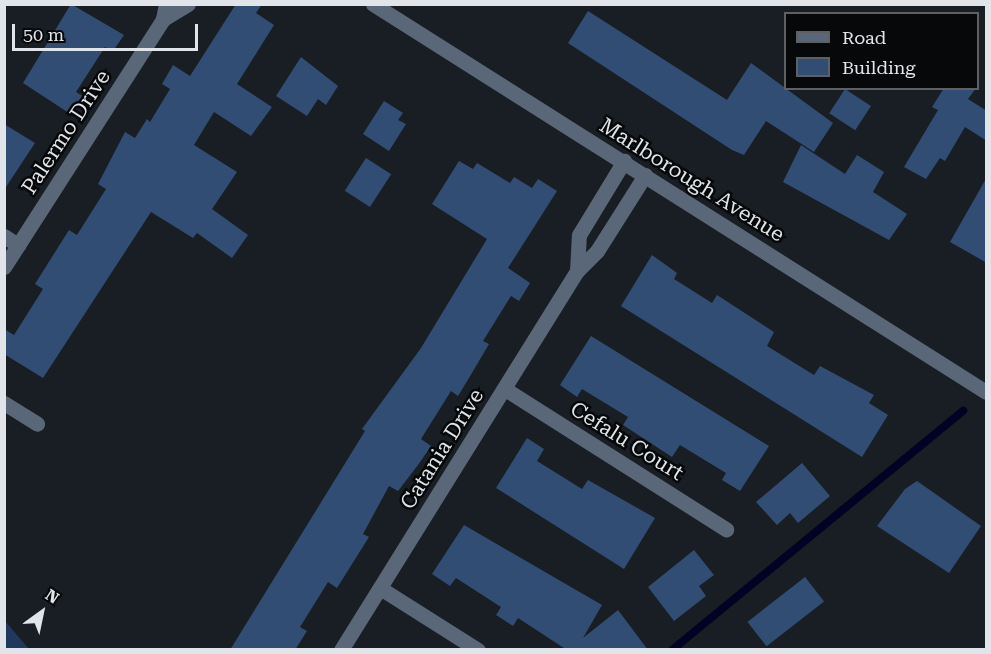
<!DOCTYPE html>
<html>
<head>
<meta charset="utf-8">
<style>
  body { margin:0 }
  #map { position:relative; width:991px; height:654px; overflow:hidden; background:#191e24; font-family:"Roboto Serif",serif }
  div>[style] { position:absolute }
  .green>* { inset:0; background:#1f385c }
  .stream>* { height:8px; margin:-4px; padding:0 4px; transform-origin:4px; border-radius:4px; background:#000323 }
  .building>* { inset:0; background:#314d74; transform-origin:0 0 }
  .street>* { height:15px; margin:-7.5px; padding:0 7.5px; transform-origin:7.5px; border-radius:7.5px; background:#5a6779 }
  span { translate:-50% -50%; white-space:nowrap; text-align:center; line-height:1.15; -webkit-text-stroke:5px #06080a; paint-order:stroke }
  .street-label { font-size:21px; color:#e1e4e8 }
  .frame { position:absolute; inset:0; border:6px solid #e1e4e8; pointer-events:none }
  .legend { position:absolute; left:784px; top:12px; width:195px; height:78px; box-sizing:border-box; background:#06080a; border:2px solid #5e6063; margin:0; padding:8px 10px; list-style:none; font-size:18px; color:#e1e4e8 }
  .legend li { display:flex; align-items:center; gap:12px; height:30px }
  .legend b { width:30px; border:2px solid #5e6063 }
  .north { position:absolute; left:12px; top:582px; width:60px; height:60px; -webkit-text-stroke:4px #06080a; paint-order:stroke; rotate:33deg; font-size:16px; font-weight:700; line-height:24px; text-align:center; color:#e1e4e8 }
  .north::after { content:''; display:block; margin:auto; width:21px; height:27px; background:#e1e4e8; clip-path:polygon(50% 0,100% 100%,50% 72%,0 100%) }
  .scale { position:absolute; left:12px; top:24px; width:186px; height:27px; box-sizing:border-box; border:3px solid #e1e4e8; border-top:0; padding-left:8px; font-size:18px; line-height:21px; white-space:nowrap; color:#e1e4e8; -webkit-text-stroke:4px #06080a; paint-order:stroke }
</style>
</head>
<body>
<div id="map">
  <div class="green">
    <div style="clip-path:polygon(5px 621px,29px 649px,5px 649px)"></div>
  </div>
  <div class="stream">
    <div style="left:672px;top:650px;width:377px;rotate:-39.4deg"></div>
  </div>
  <div class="building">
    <div style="clip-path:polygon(71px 4px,124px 35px,113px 51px,105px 47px,76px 92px,84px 97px,72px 115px,23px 83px)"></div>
    <div style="clip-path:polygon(236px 4px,262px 4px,256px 13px,274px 25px,237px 84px,272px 107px,251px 136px,214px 112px,194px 145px,237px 172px,212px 209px,248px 235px,232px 258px,197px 233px,193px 238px,151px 212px,43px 378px,4px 354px,4px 329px,14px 335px,43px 289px,35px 284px,69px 230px,77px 235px,106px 189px,98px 184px,125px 132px,135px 138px,147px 119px,150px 122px,170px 89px,162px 84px,173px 65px,190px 76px)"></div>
    <div style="clip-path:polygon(588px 11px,727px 100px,751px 63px,833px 123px,814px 152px,766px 121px,744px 155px,732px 150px,568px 43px)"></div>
    <div style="clip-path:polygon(301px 57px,338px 86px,326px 105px,318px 99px,307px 116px,276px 96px)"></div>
    <div style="clip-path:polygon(944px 88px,976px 88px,968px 99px,987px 111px,987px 141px,965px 127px,945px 161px,940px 158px,926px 179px,904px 167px,938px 110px,932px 107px)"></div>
    <div style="left:845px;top:89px;width:31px;height:29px;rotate:33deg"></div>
    <div style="clip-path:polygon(384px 101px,403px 113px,398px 120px,406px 124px,389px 151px,363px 134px)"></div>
    <div style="clip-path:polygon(4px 124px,35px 143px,4px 190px)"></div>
    <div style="clip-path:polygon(801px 145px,845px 174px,857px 155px,884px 172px,873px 192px,907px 214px,889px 240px,783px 182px)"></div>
    <div style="left:366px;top:158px;width:30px;height:39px;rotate:33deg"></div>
    <div style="clip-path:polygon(459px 161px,473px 169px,477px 163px,510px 183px,514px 177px,532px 188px,538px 179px,557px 191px,508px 268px,530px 283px,519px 301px,511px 296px,483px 341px,489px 344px,469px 378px,458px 396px,451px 391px,421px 439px,431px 446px,418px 465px,398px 491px,389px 486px,363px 534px,369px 537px,337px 588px,328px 582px,300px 627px,307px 631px,295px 650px,230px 650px,365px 431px,362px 429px,421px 348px,487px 239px,432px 204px)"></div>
    <div style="clip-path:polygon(987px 177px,987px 263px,950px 242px)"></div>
    <div style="clip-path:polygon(652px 255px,677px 273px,674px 279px,712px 303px,717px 295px,774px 332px,767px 346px,814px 375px,820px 366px,874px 395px,869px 403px,888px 415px,862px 457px,621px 306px)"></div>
    <div style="clip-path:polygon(591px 336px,769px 446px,740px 491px,722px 480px,726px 473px,680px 445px,672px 457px,623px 425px,628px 417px,582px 389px,577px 397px,560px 385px)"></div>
    <div style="clip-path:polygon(527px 438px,544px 449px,537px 461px,582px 489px,588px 480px,655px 518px,624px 569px,496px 488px)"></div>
    <div style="clip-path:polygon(802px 463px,830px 496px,798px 523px,790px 513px,777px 525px,756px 502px)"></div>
    <div style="clip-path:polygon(917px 481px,981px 526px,949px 573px,877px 526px,905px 489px)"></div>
    <div style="clip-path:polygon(464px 525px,602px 605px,583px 638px,618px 610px,648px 650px,567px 650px,518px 618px,513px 626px,496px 615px,501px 607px,456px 578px,450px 586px,432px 574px)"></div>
    <div style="clip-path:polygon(694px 550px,714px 575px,699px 586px,706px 596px,674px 621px,648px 587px)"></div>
    <div style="left:805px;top:577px;width:31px;height:73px;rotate:52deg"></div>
  </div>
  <div class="street">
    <div style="left:373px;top:4px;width:725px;rotate:32.33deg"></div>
    <div style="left:163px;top:19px;width:29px;rotate:-31deg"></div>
    <div style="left:4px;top:236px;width:17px;rotate:33deg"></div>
    <div style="left:4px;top:267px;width:295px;rotate:-57.3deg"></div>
    <div style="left:163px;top:19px;width:15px;rotate:-79deg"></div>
    <div style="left:577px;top:271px;width:36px;rotate:-87deg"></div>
    <div style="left:579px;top:235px;width:87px;rotate:-58.7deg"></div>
    <div style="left:505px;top:389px;width:262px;rotate:32.4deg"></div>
    <div style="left:4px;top:403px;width:39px;rotate:32deg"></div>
    <div style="left:380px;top:588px;width:116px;rotate:32.3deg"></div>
    <div style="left:341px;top:650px;width:446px;rotate:-58.1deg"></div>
    <div style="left:577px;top:271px;width:28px;rotate:-45deg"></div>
    <div style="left:597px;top:251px;width:90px;rotate:-57.7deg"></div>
  </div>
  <div class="street-label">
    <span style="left:66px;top:132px;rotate:-57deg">Palermo Drive</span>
    <span style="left:692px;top:180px;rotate:32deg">Marlborough Avenue</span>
    <span style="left:627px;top:441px;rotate:32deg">Cefalu Court</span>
    <span style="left:442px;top:449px;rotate:-58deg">Catania Drive</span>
  </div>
  <div class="frame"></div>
  <ul class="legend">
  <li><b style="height:8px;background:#5a6779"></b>Road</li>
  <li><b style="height:16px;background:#314d74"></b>Building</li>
  </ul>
  <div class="north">N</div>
  <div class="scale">50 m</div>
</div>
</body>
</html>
